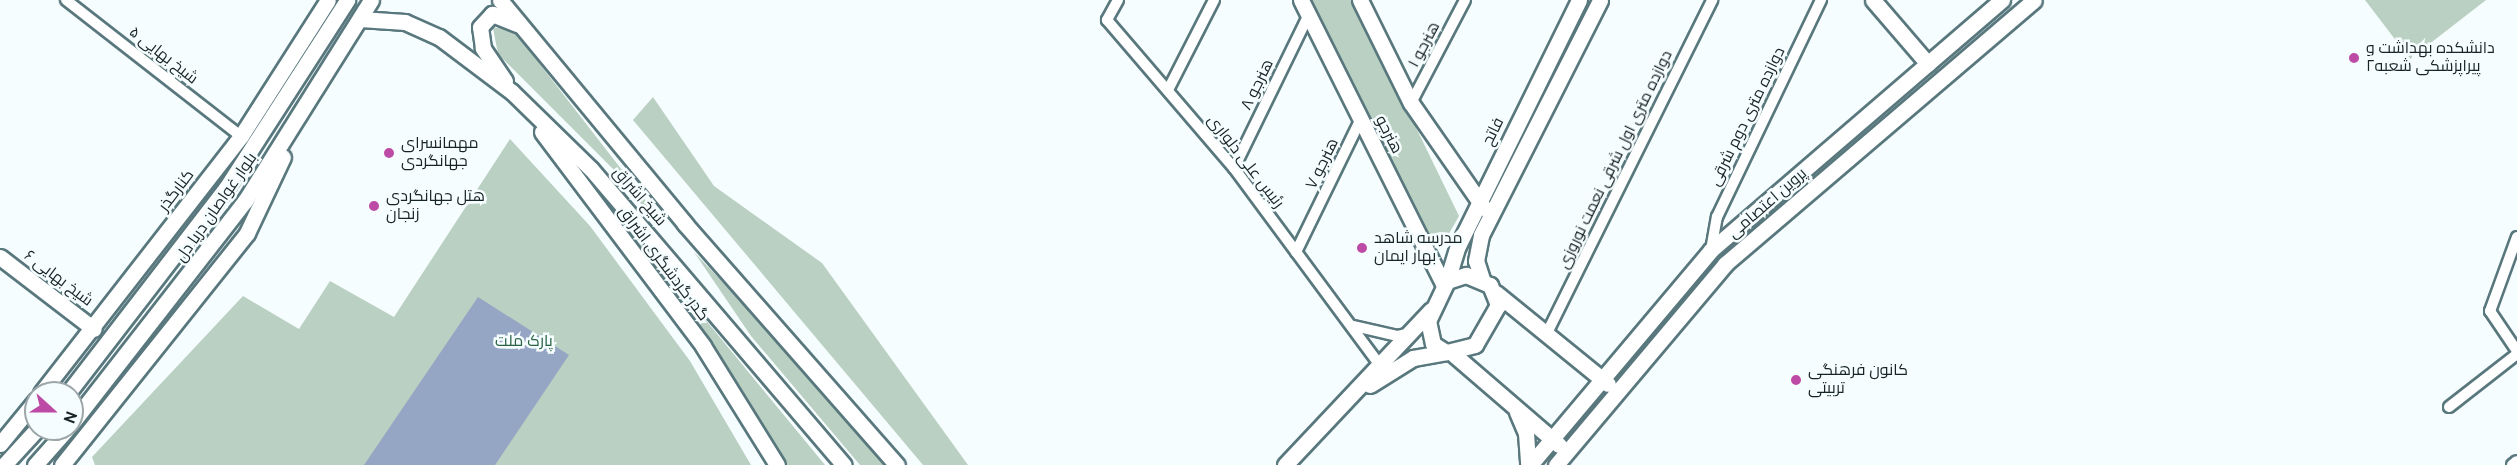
<!DOCTYPE html>
<html>
<head>
<meta charset="utf-8">
<style>
  body { margin:0 }
  #map { position:relative; width:2517px; height:465px; overflow:hidden; background:#f6fdfe; font-family:Overpass,Cairo,sans-serif }
  div>[style] { position:absolute }
  .green>* { inset:0; background:#bad0c2 }
  .water>* { inset:0; background:#94a6c4 }
  .roads { filter:drop-shadow(2px 0 #59787e) drop-shadow(-2px 0 #59787e) drop-shadow(0 2px #59787e) drop-shadow(0 -2px #59787e) }
  .street>* { height:10px; margin:-5px; padding:0 5px; transform-origin:5px; border-radius:5px; background:#fff }
  .secondary>* { height:15px; margin:-7.5px; padding:0 7.5px; transform-origin:7.5px; border-radius:7.5px; background:#fff }
  .dots>* { width:16px; height:16px; translate:-50% -50%; box-sizing:border-box; border:3px solid #f6fdfe; border-radius:50% }
  span { translate:-50% -50%; white-space:nowrap; text-align:center; line-height:1.15; -webkit-text-stroke:5px #f6fdfe; paint-order:stroke }
  .street-label { font-size:16px; color:#172426 }
  .poi-label { font-size:16px; color:#172426 }
  .left { translate:0 -50%; text-align:left }
  .park-label { font-size:16px; color:#296244 }
  .north { position:absolute; left:24px; top:381px; width:60px; height:60px; box-sizing:border-box; background:#f6fdfe; border:2px solid #9da6a8; border-radius:50%; rotate:111deg; font-size:16px; font-weight:700; line-height:24px; text-align:center; color:#172426 }
  .north::after { content:''; display:block; margin:auto; width:21px; height:27px; background:#bd4ba5; clip-path:polygon(50% 0,100% 100%,50% 72%,0 100%) }
</style>
</head>
<body>
<div id="map">
  <div class="green">
    <div style="clip-path:polygon(1312px 0,1354px 0,1459px 216px,1442px 246px,1434px 244px)"></div>
    <div style="clip-path:polygon(2365px 0,2486px 0,2410px 59px)"></div>
    <div style="clip-path:polygon(511px 27px,653px 210px,649px 214px,613px 169px,498px 54px,493px 28px)"></div>
    <div style="clip-path:polygon(653px 97px,714px 186px,822px 263px,968px 465px,923px 465px,633px 120px)"></div>
    <div style="clip-path:polygon(510px 139px,590px 226px,690px 361px,751px 465px,95px 465px,92px 457px,243px 296px,299px 329px,330px 281px,394px 317px)"></div>
    <div style="clip-path:polygon(556px 143px,690px 301px,825px 465px,787px 465px,722px 361px)"></div>
    <div style="clip-path:polygon(694px 252px,785px 348px,884px 465px,860px 465px,751px 336px)"></div>
  </div>
  <div class="water">
    <div style="clip-path:polygon(478px 297px,569px 355px,495px 465px,364px 465px)"></div>
  </div>
  <div class="roads">
    <div class="street">
      <div style="left:66px;top:0;width:222px;rotate:37.9deg"></div>
      <div style="left:1118px;top:0;width:23px;rotate:119deg"></div>
      <div style="left:1107px;top:20px;width:195px;rotate:49.4deg"></div>
      <div style="left:1234px;top:168px;width:245px;rotate:53.5deg"></div>
      <div style="left:1168px;top:90px;width:101px;rotate:-62.9deg"></div>
      <div style="left:1411px;top:103px;width:116px;rotate:-62.3deg"></div>
      <div style="left:1234px;top:168px;width:169px;rotate:-64deg"></div>
      <div style="left:2517px;top:237px;width:79px;rotate:110deg"></div>
      <div style="left:2490px;top:311px;width:48px;rotate:56deg"></div>
      <div style="left:1711px;top:250px;width:34px;rotate:-80deg"></div>
      <div style="left:1717px;top:217px;width:241px;rotate:-64.4deg"></div>
      <div style="left:1296px;top:252px;width:146px;rotate:-64deg"></div>
      <div style="left:1354px;top:326px;width:44px;rotate:13.1deg"></div>
      <div style="left:1397px;top:336px;width:13px;rotate:-13deg"></div>
      <div style="left:1547px;top:333px;width:372px;rotate:-63.6deg"></div>
      <div style="left:2449px;top:407px;width:86px;rotate:-37.9deg"></div>
      <div style="left:2512px;top:465px;width:6px;rotate:-39deg"></div>
    </div>
    <div class="secondary">
      <div style="left:500px;top:0;width:291px;rotate:50.4deg"></div>
      <div style="left:685px;top:224px;width:321px;rotate:48.7deg"></div>
      <div style="left:1301px;top:0;width:319px;rotate:63.4deg"></div>
      <div style="left:1360px;top:0;width:115px;rotate:63.7deg"></div>
      <div style="left:1411px;top:103px;width:128px;rotate:55.2deg"></div>
      <div style="left:1873px;top:0;width:84px;rotate:49.3deg"></div>
      <div style="left:360px;top:19px;width:45px;rotate:3.8deg"></div>
      <div style="left:405px;top:22px;width:37px;rotate:24deg"></div>
      <div style="left:439px;top:37px;width:91px;rotate:37deg"></div>
      <div style="left:512px;top:92px;width:110px;rotate:44.3deg"></div>
      <div style="left:591px;top:169px;width:389px;rotate:49.5deg"></div>
      <div style="left:505px;top:81px;width:40px;rotate:-124deg"></div>
      <div style="left:483px;top:48px;width:21px;rotate:-98deg"></div>
      <div style="left:480px;top:27px;width:18px;rotate:-47deg"></div>
      <div style="left:492px;top:14px;width:27px;rotate:22deg"></div>
      <div style="left:542px;top:132px;width:268px;rotate:53deg"></div>
      <div style="left:703px;top:346px;width:140px;rotate:58.1deg"></div>
      <div style="left:0;top:257px;width:118px;rotate:37.5deg"></div>
      <div style="left:1466px;top:275px;width:26px;rotate:23deg"></div>
      <div style="left:1490px;top:285px;width:22px;rotate:68deg"></div>
      <div style="left:1498px;top:305px;width:46px;rotate:119.9deg"></div>
      <div style="left:1475px;top:345px;width:30px;rotate:166deg"></div>
      <div style="left:1446px;top:352px;width:15px;rotate:-148deg"></div>
      <div style="left:1433px;top:344px;width:24px;rotate:-102deg"></div>
      <div style="left:1428px;top:321px;width:44px;rotate:-64.6deg"></div>
      <div style="left:1447px;top:281px;width:20px;rotate:-18deg"></div>
      <div style="left:1482px;top:279px;width:19px;rotate:-108deg"></div>
      <div style="left:1476px;top:261px;width:26px;rotate:-79deg"></div>
      <div style="left:1481px;top:235px;width:263px;rotate:-63.1deg"></div>
      <div style="left:1447px;top:281px;width:37px;rotate:-73deg"></div>
      <div style="left:1458px;top:246px;width:274px;rotate:-63.8deg"></div>
      <div style="left:1496px;top:293px;width:144px;rotate:39.1deg"></div>
      <div style="left:1452px;top:353px;width:141px;rotate:40.7deg"></div>
      <div style="left:1370px;top:385px;width:51px;rotate:-32.1deg"></div>
      <div style="left:1413px;top:358px;width:34px;rotate:-10deg"></div>
      <div style="left:41px;top:393px;width:326px;rotate:-52.1deg"></div>
      <div style="left:241px;top:136px;width:161px;rotate:-57.4deg"></div>
      <div style="left:68px;top:393px;width:259px;rotate:-52.4deg"></div>
      <div style="left:226px;top:188px;width:224px;rotate:-57.2deg"></div>
      <div style="left:1517px;top:412px;width:23px;rotate:67deg"></div>
      <div style="left:1526px;top:433px;width:32px;rotate:86deg"></div>
      <div style="left:72px;top:423px;width:281px;rotate:-52.1deg"></div>
      <div style="left:245px;top:201px;width:237px;rotate:-57.9deg"></div>
      <div style="left:0;top:444px;width:57px;rotate:-50.7deg"></div>
      <div style="left:4px;top:465px;width:49px;rotate:-47.5deg"></div>
      <div style="left:35px;top:465px;width:48px;rotate:-48.4deg"></div>
      <div style="left:62px;top:465px;width:297px;rotate:-51.4deg"></div>
      <div style="left:247px;top:233px;width:84px;rotate:-64.7deg"></div>
      <div style="left:1285px;top:465px;width:213px;rotate:-46.7deg"></div>
      <div style="left:1530px;top:465px;width:281px;rotate:-49.9deg"></div>
      <div style="left:1711px;top:250px;width:384px;rotate:-40.7deg"></div>
      <div style="left:1556px;top:465px;width:263px;rotate:-49.9deg"></div>
      <div style="left:1725px;top:264px;width:406px;rotate:-40.5deg"></div>
    </div>
  </div>
  <div class="dots">
    <div style="left:2354px;top:58px;background:#bd4ba5"></div>
    <div style="left:389px;top:153px;background:#bd4ba5"></div>
    <div style="left:374px;top:206px;background:#bd4ba5"></div>
    <div style="left:1362px;top:248px;background:#bd4ba5"></div>
    <div style="left:1796px;top:380px;background:#bd4ba5"></div>
  </div>
  <div class="street-label">
    <span style="left:1425px;top:45px;rotate:-62deg">هنرجو ۱</span>
    <span style="left:163px;top:56px;rotate:38deg">شیخ بهایی ۵</span>
    <span style="left:1258px;top:85px;rotate:-64deg">هنرجو ۸</span>
    <span style="left:1748px;top:117px;rotate:-64deg">دوازده متری دوم شرقی</span>
    <span style="left:1494px;top:132px;rotate:-64deg">فاتح</span>
    <span style="left:1388px;top:135px;rotate:63deg">هنرجو</span>
    <span style="left:1616px;top:160px;rotate:-64deg">دوازده متری اول شرقی نعمت نوروزی</span>
    <span style="left:1245px;top:162px;rotate:52deg">رئیس علی دلواری</span>
    <span style="left:1323px;top:164px;rotate:-64deg">هنرجو ۷</span>
    <span style="left:177px;top:191px;rotate:-53deg">کنارگذر</span>
    <span style="left:639px;top:197px;rotate:49deg">شیخ اشراق</span>
    <span style="left:1768px;top:204px;rotate:-41deg">پروین اعتصامی</span>
    <span style="left:217px;top:208px;rotate:-55deg">بلوار غواصان دریا دل</span>
    <span style="left:663px;top:264px;rotate:53deg">گدر گردشگری اشراق</span>
    <span style="left:58px;top:279px;rotate:37deg">شیخ بهایی ۶</span>
  </div>
  <div class="poi-label">
    <span class="left" style="left:2366px;top:58px">دانشکده بهداشت و<br>پیراپزشکى شعبه۲</span>
    <span class="left" style="left:401px;top:153px">مهمانسرای<br>جهانگردی</span>
    <span class="left" style="left:386px;top:206px">هتل جهانگردی<br>زنجان</span>
    <span class="left" style="left:1374px;top:248px">مدرسه شاهد<br>بهار ایمان</span>
    <span class="left" style="left:1808px;top:380px">کانون فرهنگی<br>تربیتی</span>
  </div>
  <div class="park-label">
    <span style="left:524px;top:342px">پارک ملت</span>
  </div>
  <div class="north">N</div>
</div>
</body>
</html>
